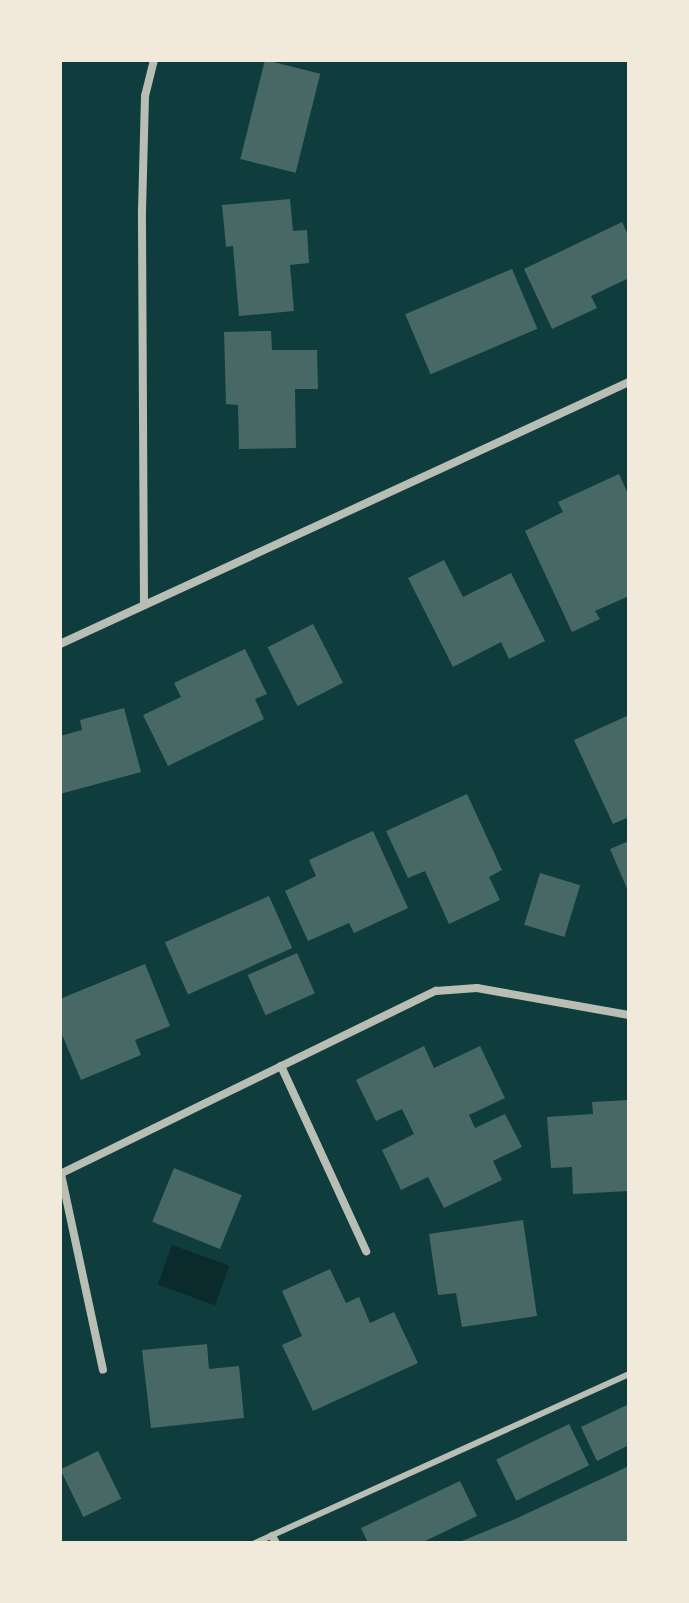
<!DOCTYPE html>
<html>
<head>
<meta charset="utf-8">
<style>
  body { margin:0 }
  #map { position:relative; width:689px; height:1603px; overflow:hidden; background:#0f3d3e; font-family:Rubik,sans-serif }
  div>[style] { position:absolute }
  .water>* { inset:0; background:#0a2a2b; transform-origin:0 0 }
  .building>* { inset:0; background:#486865; transform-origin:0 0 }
  .service>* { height:6px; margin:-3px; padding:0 3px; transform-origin:3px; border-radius:3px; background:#b8beb3 }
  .minor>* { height:8px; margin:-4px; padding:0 4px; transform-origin:4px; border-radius:4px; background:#b8beb3 }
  span { translate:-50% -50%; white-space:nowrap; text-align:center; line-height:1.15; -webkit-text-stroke:6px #f1e9da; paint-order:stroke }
  .frame { position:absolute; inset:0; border:62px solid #f1e9da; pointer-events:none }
</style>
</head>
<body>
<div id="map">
  <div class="water">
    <div style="left:172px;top:1245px;width:61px;height:42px;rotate:20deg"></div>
  </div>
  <div class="building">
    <div style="left:265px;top:60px;width:57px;height:102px;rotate:14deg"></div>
    <div style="clip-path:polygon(290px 199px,293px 231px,307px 230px,309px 263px,290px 265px,294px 311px,239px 316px,233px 246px,226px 247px,222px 205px)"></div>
    <div style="clip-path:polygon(622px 222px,629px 237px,629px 278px,591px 296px,597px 308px,552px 329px,524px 269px)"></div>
    <div style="left:512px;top:269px;width:65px;height:116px;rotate:67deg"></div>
    <div style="clip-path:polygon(271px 331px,272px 350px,317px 350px,318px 389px,295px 389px,296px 448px,239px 449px,238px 405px,226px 404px,224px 332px)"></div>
    <div style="clip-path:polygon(619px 474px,629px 496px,629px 596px,595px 611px,600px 619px,572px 632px,525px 531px,563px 512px,558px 502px)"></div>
    <div style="clip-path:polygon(444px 560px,463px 597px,511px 573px,545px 641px,509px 659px,501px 642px,453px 667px,408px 578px)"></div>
    <div style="left:313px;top:624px;width:66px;height:51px;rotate:63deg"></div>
    <div style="clip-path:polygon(245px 649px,267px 694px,255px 699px,264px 719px,168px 766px,143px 715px,181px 697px,174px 683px)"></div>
    <div style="clip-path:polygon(124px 708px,141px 772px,60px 794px,60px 736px,82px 730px,80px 720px)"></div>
    <div style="clip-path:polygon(629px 715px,629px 817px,613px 824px,574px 740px)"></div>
    <div style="clip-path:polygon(467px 794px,502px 870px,489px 877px,500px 900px,449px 924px,425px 871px,408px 878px,386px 831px)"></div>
    <div style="clip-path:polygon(373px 831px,408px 908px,354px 933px,349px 923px,308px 941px,285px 891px,316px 876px,309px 860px)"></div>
    <div style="clip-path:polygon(629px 841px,629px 893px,610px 849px)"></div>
    <div style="left:540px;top:873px;width:42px;height:54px;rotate:17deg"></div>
    <div style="left:269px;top:896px;width:57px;height:114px;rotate:66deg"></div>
    <div style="left:297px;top:953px;width:44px;height:54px;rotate:66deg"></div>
    <div style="clip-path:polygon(145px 964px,170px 1026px,135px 1040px,141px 1055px,81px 1080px,60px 1030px,60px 999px)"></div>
    <div style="clip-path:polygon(424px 1046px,434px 1068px,480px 1046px,505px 1098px,469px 1115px,475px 1128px,505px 1114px,522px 1147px,493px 1161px,502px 1180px,444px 1208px,428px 1177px,401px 1190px,382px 1150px,414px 1134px,402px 1109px,376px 1121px,356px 1080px)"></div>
    <div style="clip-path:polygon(629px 1100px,629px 1191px,573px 1194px,572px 1167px,551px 1168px,547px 1117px,593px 1114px,592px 1102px)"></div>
    <div style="left:174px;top:1168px;width:73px;height:58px;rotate:22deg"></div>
    <div style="clip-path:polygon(523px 1220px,537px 1316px,462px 1327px,456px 1293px,438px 1295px,429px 1234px)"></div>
    <div style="clip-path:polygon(330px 1269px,346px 1303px,359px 1297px,370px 1323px,394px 1312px,418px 1363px,313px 1411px,282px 1345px,302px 1336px,282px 1291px)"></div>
    <div style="clip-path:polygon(207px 1344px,209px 1369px,239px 1366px,244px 1418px,151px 1428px,142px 1350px)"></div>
    <div style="clip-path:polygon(629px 1404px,629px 1445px,597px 1461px,581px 1427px)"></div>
    <div style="left:569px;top:1424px;width:46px;height:81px;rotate:64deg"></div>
    <div style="left:98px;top:1451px;width:53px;height:42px;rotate:64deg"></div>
    <div style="clip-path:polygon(629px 1466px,629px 1543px,457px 1543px,513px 1520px)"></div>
    <div style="clip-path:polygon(460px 1481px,477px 1516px,421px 1543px,368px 1543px,361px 1528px)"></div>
  </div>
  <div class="service">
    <div style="left:255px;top:1543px;width:410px;rotate:-24.3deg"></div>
  </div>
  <div class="minor">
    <div style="left:144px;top:605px;width:394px;rotate:-90.3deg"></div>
    <div style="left:142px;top:211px;width:115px;rotate:-88.5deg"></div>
    <div style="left:145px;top:96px;width:37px;rotate:-76deg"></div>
    <div style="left:60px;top:644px;width:626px;rotate:-24.72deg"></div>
    <div style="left:281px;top:1066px;width:204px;rotate:65.3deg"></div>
    <div style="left:60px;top:1174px;width:418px;rotate:-26deg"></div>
    <div style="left:436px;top:991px;width:41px;rotate:-4.2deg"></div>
    <div style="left:477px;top:988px;width:154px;rotate:10.1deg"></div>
    <div style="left:61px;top:1174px;width:200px;rotate:77.9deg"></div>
    <div style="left:272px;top:1536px;width:8px;rotate:60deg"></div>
  </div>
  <div class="frame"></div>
</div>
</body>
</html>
